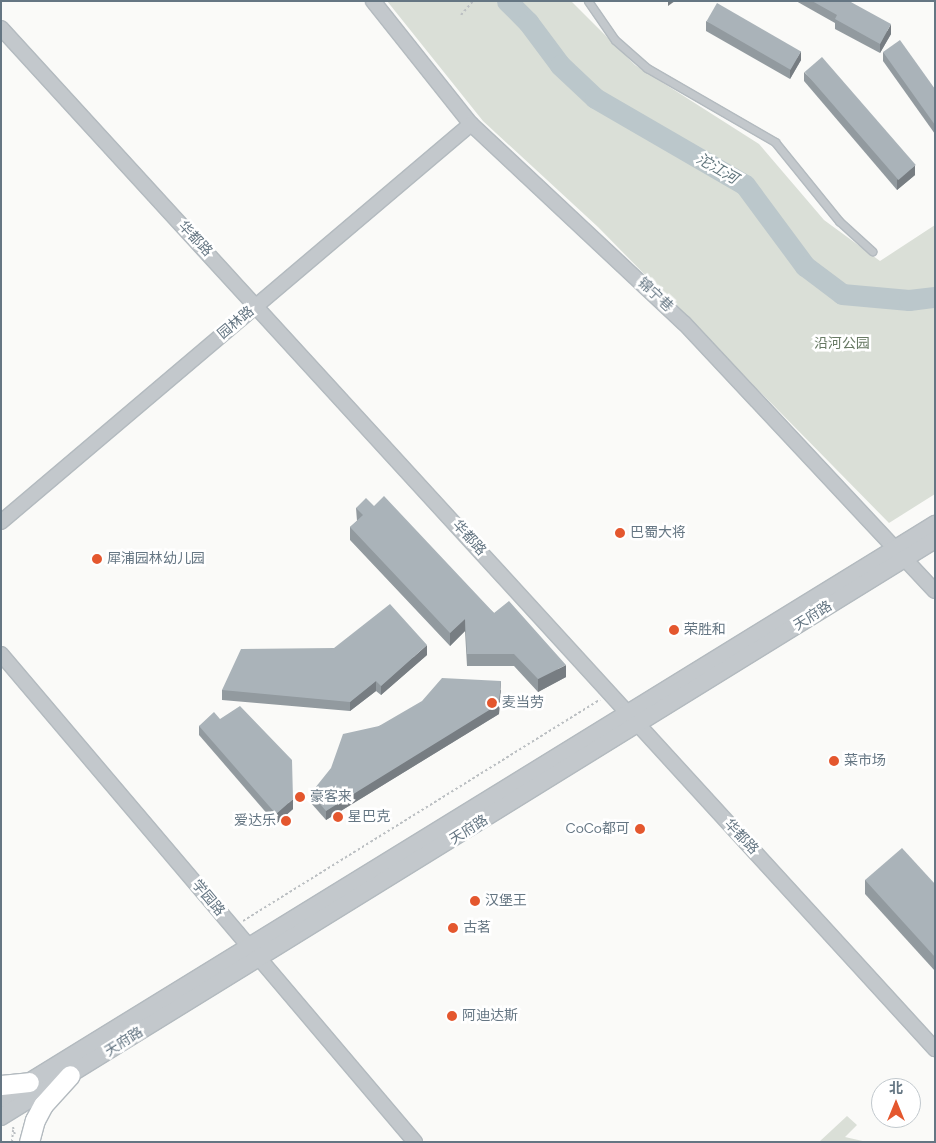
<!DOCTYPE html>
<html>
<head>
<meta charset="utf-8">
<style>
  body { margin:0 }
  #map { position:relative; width:936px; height:1143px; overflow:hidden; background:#fafaf8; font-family:Figtree,"Noto Sans SC",sans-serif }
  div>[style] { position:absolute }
  .green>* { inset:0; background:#dadfd7 }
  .river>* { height:21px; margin:-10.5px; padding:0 10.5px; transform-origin:10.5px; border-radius:10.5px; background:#bbc7cb }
  .path>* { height:2px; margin-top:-1px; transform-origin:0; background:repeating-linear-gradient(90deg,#bbbfc2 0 2.5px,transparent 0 5px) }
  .roads { filter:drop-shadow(1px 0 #b3babf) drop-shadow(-1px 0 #b3babf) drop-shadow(0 1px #b3babf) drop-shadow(0 -1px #b3babf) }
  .service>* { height:7px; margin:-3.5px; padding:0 3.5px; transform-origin:3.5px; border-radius:3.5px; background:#c3c8cc }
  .minor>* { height:14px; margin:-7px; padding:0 7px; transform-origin:7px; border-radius:7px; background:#c3c8cc }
  .tertiary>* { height:16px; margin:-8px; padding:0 8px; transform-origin:8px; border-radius:8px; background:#c3c8cc }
  .secondary>* { height:19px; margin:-9.5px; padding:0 9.5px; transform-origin:9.5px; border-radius:9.5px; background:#fff }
  .wall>* { inset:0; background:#929a9f }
  .shaded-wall>* { inset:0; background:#777d82 }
  .building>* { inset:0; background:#aab3b9; transform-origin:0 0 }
  .dots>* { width:14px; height:14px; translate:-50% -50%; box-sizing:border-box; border:2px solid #fff; border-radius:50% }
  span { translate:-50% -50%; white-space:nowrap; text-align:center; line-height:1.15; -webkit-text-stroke:5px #fff; paint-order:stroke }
  .street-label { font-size:14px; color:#657683 }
  .park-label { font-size:14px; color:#687a64 }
  .poi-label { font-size:14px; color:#657683 }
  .left { translate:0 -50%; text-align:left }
  .right { translate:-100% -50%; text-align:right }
  .water-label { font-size:15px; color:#60757c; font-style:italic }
  .frame { position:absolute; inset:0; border:2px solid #657683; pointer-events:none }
  .north { position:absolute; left:871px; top:1078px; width:50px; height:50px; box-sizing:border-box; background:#fff; border:1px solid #c1c8cd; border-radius:50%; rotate:0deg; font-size:14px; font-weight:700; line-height:20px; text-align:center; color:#657683 }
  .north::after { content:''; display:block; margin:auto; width:18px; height:22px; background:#e4572e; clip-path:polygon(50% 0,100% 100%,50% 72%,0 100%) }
</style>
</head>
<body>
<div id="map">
  <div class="green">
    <div style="clip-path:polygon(387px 1px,571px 1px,635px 65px,759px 144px,824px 220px,880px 261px,935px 225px,935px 494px,889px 523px,598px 227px,483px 121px)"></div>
    <div style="clip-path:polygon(847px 1116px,857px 1125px,845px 1137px,867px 1142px,819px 1142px)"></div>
  </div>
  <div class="river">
    <div style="left:507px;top:1px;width:30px;rotate:45deg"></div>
    <div style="left:528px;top:22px;width:54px;rotate:53.3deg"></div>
    <div style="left:560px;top:65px;width:48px;rotate:43.3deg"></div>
    <div style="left:595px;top:98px;width:173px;rotate:30.1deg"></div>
    <div style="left:745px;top:185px;width:101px;rotate:53.5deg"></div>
    <div style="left:805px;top:266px;width:46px;rotate:37.1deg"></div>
    <div style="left:842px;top:294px;width:67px;rotate:5.1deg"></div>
    <div style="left:909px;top:300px;width:26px;rotate:-7deg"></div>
  </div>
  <div class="path">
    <div style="left:461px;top:15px;width:18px;rotate:-49deg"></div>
    <div style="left:243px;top:921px;width:420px;rotate:-31.8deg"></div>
    <div style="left:13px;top:1127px;width:8px;rotate:76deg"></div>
    <div style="left:12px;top:1142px;width:12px;rotate:-85deg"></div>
  </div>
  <div class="roads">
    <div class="service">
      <div style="left:588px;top:1px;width:47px;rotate:55.3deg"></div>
      <div style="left:615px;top:40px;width:43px;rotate:41.2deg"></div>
      <div style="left:647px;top:68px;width:148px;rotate:30deg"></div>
      <div style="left:775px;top:142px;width:102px;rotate:51deg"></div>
      <div style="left:839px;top:221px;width:45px;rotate:42.3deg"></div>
    </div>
    <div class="minor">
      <div style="left:373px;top:1px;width:157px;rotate:51.5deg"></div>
      <div style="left:471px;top:124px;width:291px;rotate:43.1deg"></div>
      <div style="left:684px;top:323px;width:367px;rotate:46.9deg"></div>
      <div style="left:1px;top:28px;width:1384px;rotate:47.55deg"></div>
      <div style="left:1px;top:522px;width:616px;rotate:-40.26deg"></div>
      <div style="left:1px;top:654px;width:640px;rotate:49.69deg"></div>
    </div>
    <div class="tertiary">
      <div style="left:1px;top:1099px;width:1097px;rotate:-31.62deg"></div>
      <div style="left:1px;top:1117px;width:1098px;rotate:-31.71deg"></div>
    </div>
    <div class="secondary">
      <div style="left:1px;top:1085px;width:28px;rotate:-6deg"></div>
      <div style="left:29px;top:1142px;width:23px;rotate:-75deg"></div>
      <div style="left:35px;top:1120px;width:17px;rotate:-62deg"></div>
      <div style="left:43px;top:1105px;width:40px;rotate:-48deg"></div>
    </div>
  </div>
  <div class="wall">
    <div style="clip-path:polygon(796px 1px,849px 1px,891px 34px,880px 53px,835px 29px,835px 23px)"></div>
    <div style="clip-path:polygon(706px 21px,801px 60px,790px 79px,706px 31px)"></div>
    <div style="clip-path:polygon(883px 52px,935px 89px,935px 134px,883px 61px)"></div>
    <div style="clip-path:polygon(804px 72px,915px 175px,897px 190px,804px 81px)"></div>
    <div style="clip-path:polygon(374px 506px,494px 613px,566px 677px,538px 692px,514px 666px,467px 666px,465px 631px,450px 646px,350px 540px,350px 527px,357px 521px,356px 508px)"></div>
    <div style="clip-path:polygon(427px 655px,381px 695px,376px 691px,350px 711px,222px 700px,222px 690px)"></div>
    <div style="clip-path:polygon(501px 690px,499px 714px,326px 820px,311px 803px,311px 793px,379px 726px)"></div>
    <div style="clip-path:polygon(220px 719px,293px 809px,276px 824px,199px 735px,199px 726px)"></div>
    <div style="clip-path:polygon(865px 880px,935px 884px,935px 971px,865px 894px)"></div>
  </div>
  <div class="shaded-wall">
    <div style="clip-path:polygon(668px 1px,675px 1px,668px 6px)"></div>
    <div style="clip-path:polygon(891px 24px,891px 34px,880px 53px,880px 44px)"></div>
    <div style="clip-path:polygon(801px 51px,801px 60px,790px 79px,790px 70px)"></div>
    <div style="clip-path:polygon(915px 165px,915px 175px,897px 190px,897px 180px)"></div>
    <div style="clip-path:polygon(465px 619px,465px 631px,450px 646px,450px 633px)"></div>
    <div style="clip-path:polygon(427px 645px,427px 655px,381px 695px,381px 686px)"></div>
    <div style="clip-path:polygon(566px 665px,566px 677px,538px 692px,538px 679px)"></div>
    <div style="clip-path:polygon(376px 681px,376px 691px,350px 711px,350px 702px)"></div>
    <div style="clip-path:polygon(501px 681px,499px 714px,326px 820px,326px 811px)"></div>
    <div style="clip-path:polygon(293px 799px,293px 809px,276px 824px,276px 814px)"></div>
  </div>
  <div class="building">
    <div style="clip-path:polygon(812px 1px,849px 1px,891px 24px,880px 44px,835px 19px,837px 15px)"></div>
    <div style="left:717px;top:3px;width:97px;height:21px;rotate:30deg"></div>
    <div style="clip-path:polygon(900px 40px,935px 89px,935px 125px,883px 52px)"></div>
    <div style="left:822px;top:57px;width:143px;height:23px;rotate:49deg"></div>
    <div style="clip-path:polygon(384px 496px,494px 613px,509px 601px,566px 665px,538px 679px,514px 654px,467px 654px,465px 619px,450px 633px,350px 527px,363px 515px,356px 508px,366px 498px,374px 506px)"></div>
    <div style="clip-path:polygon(390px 604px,427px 645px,381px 686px,376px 681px,350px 702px,222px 690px,241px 649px,334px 648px)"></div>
    <div style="clip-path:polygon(442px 678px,501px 681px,499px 704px,326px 811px,311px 793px,331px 768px,343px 734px,379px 726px,422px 701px)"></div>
    <div style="clip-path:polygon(240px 706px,292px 760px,293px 799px,276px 814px,199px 726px,214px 712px,220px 719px)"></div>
    <div style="clip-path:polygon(902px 848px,935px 884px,935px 957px,865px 880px)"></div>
  </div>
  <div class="dots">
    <div style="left:620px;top:533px;background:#e4572e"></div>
    <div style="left:97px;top:559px;background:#e4572e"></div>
    <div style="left:674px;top:630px;background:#e4572e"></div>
    <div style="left:492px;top:703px;background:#e4572e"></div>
    <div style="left:834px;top:761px;background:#e4572e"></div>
    <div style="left:300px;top:797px;background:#e4572e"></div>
    <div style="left:338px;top:817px;background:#e4572e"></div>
    <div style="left:286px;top:821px;background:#e4572e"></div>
    <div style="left:640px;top:829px;background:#e4572e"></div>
    <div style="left:475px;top:901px;background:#e4572e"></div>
    <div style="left:453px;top:928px;background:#e4572e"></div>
    <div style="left:452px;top:1016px;background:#e4572e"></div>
  </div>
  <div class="street-label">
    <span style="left:195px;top:239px;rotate:47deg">华都路</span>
    <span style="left:655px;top:295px;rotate:43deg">锦宁巷</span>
    <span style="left:236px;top:323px;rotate:-40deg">园林路</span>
    <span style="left:469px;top:538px;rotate:48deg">华都路</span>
    <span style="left:813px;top:616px;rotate:-32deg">天府路</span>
    <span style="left:469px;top:830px;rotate:-32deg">天府路</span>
    <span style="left:741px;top:837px;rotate:47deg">华都路</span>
    <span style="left:208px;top:898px;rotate:50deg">学园路</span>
    <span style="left:124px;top:1042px;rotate:-32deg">天府路</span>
  </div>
  <div class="park-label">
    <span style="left:842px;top:344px">沿河公园</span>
  </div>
  <div class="poi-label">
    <span class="left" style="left:630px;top:533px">巴蜀大将</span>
    <span class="left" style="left:107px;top:559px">犀浦园林幼儿园</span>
    <span class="left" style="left:684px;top:630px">荣胜和</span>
    <span class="left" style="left:502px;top:703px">麦当劳</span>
    <span class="left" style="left:844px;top:761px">菜市场</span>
    <span class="left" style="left:310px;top:797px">豪客来</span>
    <span class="left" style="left:348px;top:817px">星巴克</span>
    <span class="right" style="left:276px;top:821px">爱达乐</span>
    <span class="right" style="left:630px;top:829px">CoCo都可</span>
    <span class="left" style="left:485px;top:901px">汉堡王</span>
    <span class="left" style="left:463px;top:928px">古茗</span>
    <span class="left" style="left:462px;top:1016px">阿迪达斯</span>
  </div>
  <div class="water-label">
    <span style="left:717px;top:169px;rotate:30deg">沱江河</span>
  </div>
  <div class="frame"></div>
  <div class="north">北</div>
</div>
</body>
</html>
